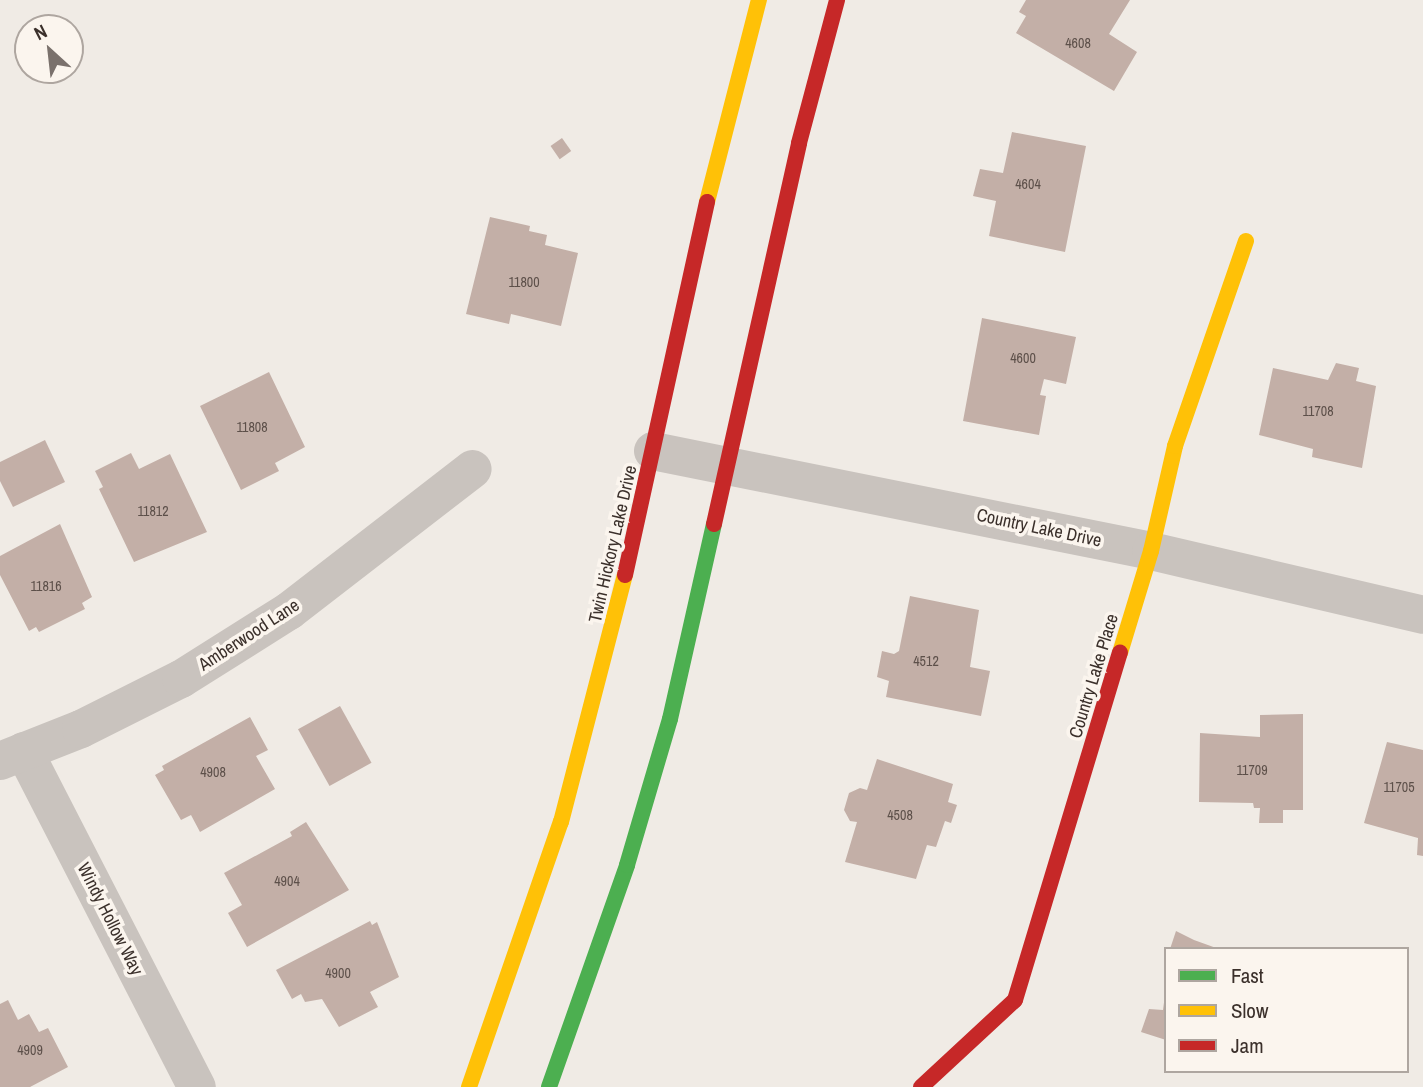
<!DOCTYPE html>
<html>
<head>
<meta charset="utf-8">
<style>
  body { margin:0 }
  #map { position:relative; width:1423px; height:1087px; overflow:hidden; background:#f0ebe5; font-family:"Archivo Narrow",sans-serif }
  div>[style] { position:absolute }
  .building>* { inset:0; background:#c3afa7; transform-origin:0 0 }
  .street>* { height:38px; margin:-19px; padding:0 19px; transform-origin:19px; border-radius:19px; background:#c9c3be }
  .fast>* { height:16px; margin:-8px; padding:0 8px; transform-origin:8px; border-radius:8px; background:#4caf50 }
  .slow>* { height:16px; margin:-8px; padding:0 8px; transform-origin:8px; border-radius:8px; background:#ffc107 }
  .jam>* { height:16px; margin:-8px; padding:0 8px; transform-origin:8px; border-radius:8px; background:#c62828 }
  span { translate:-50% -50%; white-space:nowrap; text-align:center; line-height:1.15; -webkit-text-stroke:7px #fbf5ee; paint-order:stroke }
  .number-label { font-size:14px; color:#5d504a }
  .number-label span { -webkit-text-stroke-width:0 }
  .street-label { font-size:18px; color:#3b302b }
  .legend { position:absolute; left:1164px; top:947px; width:245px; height:126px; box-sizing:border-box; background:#fbf5ee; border:2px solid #aea6a0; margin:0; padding:9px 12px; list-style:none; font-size:21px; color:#3b302b }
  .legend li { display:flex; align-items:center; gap:14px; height:35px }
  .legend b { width:35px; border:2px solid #aea6a0 }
  .north { position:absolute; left:14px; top:14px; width:70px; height:70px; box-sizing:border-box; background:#fbf5ee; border:2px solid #aea6a0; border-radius:50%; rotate:333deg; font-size:19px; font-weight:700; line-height:28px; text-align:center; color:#3b302b }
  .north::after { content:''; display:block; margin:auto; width:24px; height:32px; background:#7a716c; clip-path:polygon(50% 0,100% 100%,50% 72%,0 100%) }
</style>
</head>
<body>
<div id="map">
  <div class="building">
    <div style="clip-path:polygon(1026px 0,1130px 0,1109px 34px,1137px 52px,1114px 91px,1016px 33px,1026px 16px,1019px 12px)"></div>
    <div style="clip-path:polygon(1012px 132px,1086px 146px,1065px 252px,989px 236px,996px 201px,973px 196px,980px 169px,1003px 173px)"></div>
    <div style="left:562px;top:138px;width:16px;height:14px;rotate:55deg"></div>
    <div style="clip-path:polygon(490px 217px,530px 226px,529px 231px,547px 235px,545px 245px,578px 253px,561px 326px,511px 314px,509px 324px,466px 314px)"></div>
    <div style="clip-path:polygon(982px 318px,1076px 337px,1066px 384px,1044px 379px,1040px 395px,1046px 396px,1039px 435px,963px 421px)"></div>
    <div style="clip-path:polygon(1336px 363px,1359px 368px,1356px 381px,1376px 386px,1362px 468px,1312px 457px,1313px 449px,1259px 435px,1273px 368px,1328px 380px)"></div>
    <div style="clip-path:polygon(269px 372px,305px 447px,275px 463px,279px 471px,241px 490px,200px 406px)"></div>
    <div style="clip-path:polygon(45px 440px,65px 482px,13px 507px,0 481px,0 462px)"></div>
    <div style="clip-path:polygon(131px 453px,139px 469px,170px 454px,207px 532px,134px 562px,99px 489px,103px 487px,95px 471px)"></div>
    <div style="clip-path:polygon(60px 524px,92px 597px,82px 603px,85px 609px,39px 632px,36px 627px,29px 631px,0 575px,0 556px)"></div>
    <div style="clip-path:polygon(910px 596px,979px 610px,970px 667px,990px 671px,981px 716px,886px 697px,889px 681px,877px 677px,882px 651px,894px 654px,899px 651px)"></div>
    <div style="left:340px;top:706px;width:65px;height:48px;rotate:61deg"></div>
    <div style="clip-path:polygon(1303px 714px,1303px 810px,1283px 810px,1283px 823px,1259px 823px,1260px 808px,1254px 808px,1253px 803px,1199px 802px,1200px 733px,1260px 737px,1260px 715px)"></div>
    <div style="clip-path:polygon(250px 717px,268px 750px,256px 756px,275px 789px,200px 832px,191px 815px,181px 820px,155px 775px,164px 770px,162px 766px)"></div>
    <div style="clip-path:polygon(1387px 742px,1423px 750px,1423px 856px,1417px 855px,1418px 838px,1364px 823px)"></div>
    <div style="clip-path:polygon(877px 759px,953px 784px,948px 802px,957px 805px,951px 823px,945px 821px,936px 847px,927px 845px,916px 879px,845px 862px,857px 822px,850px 821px,844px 810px,849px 793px,860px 788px,867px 790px)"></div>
    <div style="clip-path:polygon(306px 822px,349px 890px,247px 947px,228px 913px,242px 905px,224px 873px,292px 836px,290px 832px)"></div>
    <div style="clip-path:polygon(370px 921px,372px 925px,377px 922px,399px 977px,370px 992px,378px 1007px,339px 1027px,322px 999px,305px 1002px,301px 994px,292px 999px,276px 970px)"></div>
    <div style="clip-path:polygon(1176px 931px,1194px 940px,1219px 949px,1170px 949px)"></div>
    <div style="clip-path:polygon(1165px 995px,1166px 995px,1166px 1040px,1141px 1032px,1149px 1009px,1163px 1010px)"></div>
    <div style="clip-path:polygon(8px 1000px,18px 1020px,29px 1014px,39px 1032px,48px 1028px,68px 1067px,30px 1087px,0 1087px,0 1004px)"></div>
  </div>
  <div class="street">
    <div style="left:653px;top:451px;width:508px;rotate:11.35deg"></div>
    <div style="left:1151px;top:551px;width:279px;rotate:13.2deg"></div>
    <div style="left:24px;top:751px;width:378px;rotate:62.8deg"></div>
    <div style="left:0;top:761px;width:87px;rotate:-21.6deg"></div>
    <div style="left:81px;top:729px;width:112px;rotate:-26.6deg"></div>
    <div style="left:181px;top:679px;width:128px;rotate:-32.2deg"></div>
    <div style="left:289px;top:611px;width:232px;rotate:-37.7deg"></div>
  </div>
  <div class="fast">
    <div style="left:549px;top:1087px;width:235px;rotate:-70.6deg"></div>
    <div style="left:627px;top:865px;width:152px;rotate:-73.6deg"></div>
    <div style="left:670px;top:719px;width:200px;rotate:-77.3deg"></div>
  </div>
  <div class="slow">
    <div style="left:707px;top:202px;width:209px;rotate:-75.6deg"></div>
    <div style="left:1120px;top:653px;width:107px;rotate:-73.1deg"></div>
    <div style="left:1151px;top:551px;width:108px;rotate:-77.1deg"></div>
    <div style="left:1175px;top:446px;width:217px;rotate:-70.9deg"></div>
    <div style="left:469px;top:1087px;width:281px;rotate:-70.9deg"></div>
    <div style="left:561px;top:822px;width:255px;rotate:-75.5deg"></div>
  </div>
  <div class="jam">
    <div style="left:714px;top:524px;width:390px;rotate:-77.4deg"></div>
    <div style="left:799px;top:143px;width:148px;rotate:-75.1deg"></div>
    <div style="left:625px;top:575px;width:382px;rotate:-77.6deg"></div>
    <div style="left:921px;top:1087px;width:128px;rotate:-42.8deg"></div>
    <div style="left:1015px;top:1000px;width:363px;rotate:-73.2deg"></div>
  </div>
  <div class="number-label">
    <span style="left:1078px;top:43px">4608</span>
    <span style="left:1028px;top:184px">4604</span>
    <span style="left:524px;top:282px">11800</span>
    <span style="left:1023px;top:358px">4600</span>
    <span style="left:1318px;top:411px">11708</span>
    <span style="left:252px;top:427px">11808</span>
    <span style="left:153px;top:511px">11812</span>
    <span style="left:46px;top:586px">11816</span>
    <span style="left:926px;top:661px">4512</span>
    <span style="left:1252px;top:770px">11709</span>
    <span style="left:213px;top:772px">4908</span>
    <span style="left:1399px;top:787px">11705</span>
    <span style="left:900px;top:815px">4508</span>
    <span style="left:287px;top:881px">4904</span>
    <span style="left:338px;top:973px">4900</span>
    <span style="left:30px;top:1050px">4909</span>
  </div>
  <div class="street-label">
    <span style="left:1039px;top:528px;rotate:12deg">Country Lake Drive</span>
    <span style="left:613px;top:544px;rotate:-77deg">Twin Hickory Lake Drive</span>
    <span style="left:249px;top:635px;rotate:-33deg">Amberwood Lane</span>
    <span style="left:1094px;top:676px;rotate:-73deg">Country Lake Place</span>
    <span style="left:110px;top:919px;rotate:63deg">Windy Hollow Way</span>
  </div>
  <ul class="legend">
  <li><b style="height:9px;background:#4caf50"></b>Fast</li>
  <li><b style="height:9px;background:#ffc107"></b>Slow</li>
  <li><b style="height:9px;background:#c62828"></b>Jam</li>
  </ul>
  <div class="north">N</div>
</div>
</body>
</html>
